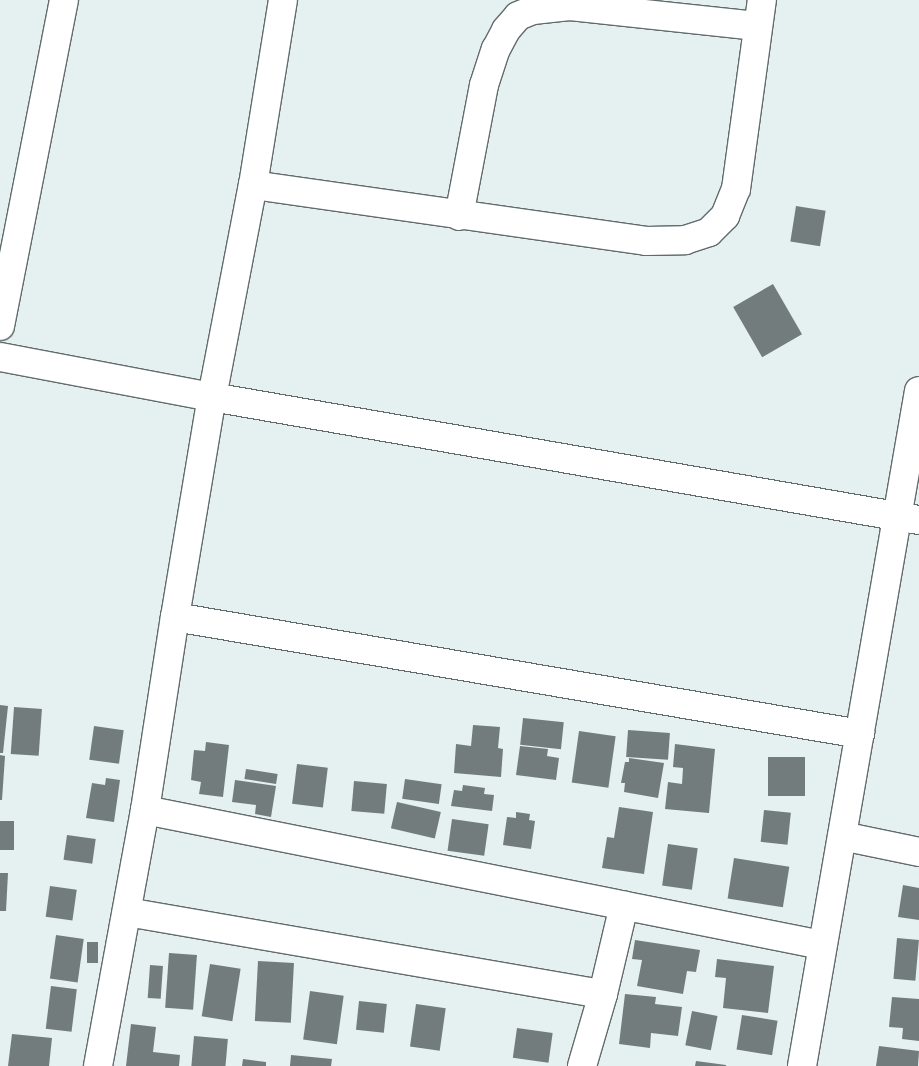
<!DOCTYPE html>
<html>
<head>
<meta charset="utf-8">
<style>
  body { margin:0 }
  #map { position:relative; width:919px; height:1066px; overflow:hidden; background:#e5f0f1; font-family:Helvetica,sans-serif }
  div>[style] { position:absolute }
  .building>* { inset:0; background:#727c7c; transform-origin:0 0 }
  .roads { filter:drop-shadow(1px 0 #626b6c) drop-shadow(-1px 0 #626b6c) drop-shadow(0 1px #626b6c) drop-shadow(0 -1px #626b6c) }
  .minor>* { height:28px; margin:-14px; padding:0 14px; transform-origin:14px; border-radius:14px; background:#fff }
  span { translate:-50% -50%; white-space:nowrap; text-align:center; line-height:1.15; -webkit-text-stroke:4px #fff; paint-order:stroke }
</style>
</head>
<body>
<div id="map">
  <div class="building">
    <div style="left:796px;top:206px;width:30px;height:36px;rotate:9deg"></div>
    <div style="left:773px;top:284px;width:58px;height:46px;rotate:60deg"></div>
    <div style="clip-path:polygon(0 705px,8px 706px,3px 753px,0 753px)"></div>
    <div style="left:14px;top:707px;width:28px;height:47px;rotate:4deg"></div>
    <div style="left:523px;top:718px;width:41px;height:27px;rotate:6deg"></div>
    <div style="clip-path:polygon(473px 725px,500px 727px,498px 748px,503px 749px,501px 777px,454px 773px,456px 744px,471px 746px)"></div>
    <div style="left:94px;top:726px;width:30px;height:34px;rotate:8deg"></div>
    <div style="left:628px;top:730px;width:42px;height:27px;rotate:4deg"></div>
    <div style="left:579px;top:731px;width:37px;height:52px;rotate:8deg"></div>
    <div style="clip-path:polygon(206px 742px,229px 745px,223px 797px,199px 794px,201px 782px,191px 780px,194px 750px,205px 751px)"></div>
    <div style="clip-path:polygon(675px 744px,715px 749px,709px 813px,665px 809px,668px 782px,682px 784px,683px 768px,673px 767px)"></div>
    <div style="clip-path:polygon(520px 746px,548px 749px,547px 756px,559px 758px,556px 780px,516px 775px)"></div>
    <div style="clip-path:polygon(0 755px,5px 756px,2px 800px,0 800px)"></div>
    <div style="left:768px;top:757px;width:37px;height:39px"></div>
    <div style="clip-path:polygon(629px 758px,664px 763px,658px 798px,624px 792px,625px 783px,621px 783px,625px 762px,629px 762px)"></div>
    <div style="left:297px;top:764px;width:31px;height:40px;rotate:7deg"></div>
    <div style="left:246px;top:769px;width:32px;height:10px;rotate:9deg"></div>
    <div style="clip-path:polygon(106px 778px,120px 780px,114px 822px,86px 818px,92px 783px,105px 785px)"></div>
    <div style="left:405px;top:779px;width:37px;height:20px;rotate:8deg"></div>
    <div style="clip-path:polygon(235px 780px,276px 786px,271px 817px,255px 814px,256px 805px,232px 802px)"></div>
    <div style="left:354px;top:781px;width:33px;height:30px;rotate:5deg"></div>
    <div style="clip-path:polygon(463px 785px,485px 788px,484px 794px,494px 795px,492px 811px,451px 806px,454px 790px,462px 791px)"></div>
    <div style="left:397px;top:802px;width:45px;height:27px;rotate:13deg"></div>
    <div style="clip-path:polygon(619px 807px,653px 812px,644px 874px,602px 868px,607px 837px,614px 838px)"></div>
    <div style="left:764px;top:810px;width:27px;height:32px;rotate:6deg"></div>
    <div style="clip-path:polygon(516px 812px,530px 814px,529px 820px,535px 821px,531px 849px,503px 845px,507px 817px,516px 818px)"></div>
    <div style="left:452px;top:819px;width:37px;height:32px;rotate:8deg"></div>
    <div style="left:0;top:821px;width:14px;height:29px"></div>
    <div style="left:67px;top:835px;width:29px;height:25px;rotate:8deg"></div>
    <div style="left:668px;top:844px;width:30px;height:42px;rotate:8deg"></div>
    <div style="left:734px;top:858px;width:56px;height:41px;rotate:9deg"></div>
    <div style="clip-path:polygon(0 873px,8px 873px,6px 911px,0 911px)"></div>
    <div style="clip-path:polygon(903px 885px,919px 888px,919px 920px,898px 917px)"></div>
    <div style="left:50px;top:886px;width:27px;height:31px;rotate:8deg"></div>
    <div style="left:56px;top:935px;width:28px;height:44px;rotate:8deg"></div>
    <div style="left:897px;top:938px;width:22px;height:41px;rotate:5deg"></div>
    <div style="clip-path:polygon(635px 940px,700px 950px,696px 972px,687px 971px,683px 994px,637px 986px,642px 960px,632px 959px)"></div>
    <div style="left:87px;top:942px;width:11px;height:21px"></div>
    <div style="left:169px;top:953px;width:28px;height:55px;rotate:4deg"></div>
    <div style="clip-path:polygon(717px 959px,774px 966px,768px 1013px,723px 1008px,726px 978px,715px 977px)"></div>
    <div style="left:258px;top:961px;width:36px;height:60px;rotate:3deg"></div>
    <div style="left:210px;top:964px;width:31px;height:53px;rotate:9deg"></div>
    <div style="left:150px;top:965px;width:13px;height:33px;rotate:4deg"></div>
    <div style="left:51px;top:986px;width:26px;height:43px;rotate:7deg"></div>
    <div style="left:310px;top:991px;width:34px;height:49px;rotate:8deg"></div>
    <div style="clip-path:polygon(625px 994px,656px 997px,655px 1004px,682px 1007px,678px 1036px,651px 1033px,650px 1048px,619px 1044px)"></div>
    <div style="clip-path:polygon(892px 997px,919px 999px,919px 1041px,902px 1039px,903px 1028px,889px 1027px)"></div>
    <div style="left:359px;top:1001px;width:28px;height:29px;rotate:6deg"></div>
    <div style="left:416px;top:1004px;width:30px;height:43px;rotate:8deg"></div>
    <div style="left:692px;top:1011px;width:26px;height:35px;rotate:11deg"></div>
    <div style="left:742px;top:1015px;width:36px;height:35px;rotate:9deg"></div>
    <div style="clip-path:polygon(131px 1024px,156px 1027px,153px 1052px,180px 1055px,179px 1066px,126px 1066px)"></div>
    <div style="left:517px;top:1028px;width:36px;height:30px;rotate:8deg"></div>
    <div style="clip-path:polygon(12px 1034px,52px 1038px,49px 1066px,8px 1066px)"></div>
    <div style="left:194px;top:1036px;width:34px;height:30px;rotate:5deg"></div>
    <div style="clip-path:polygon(879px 1046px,919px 1051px,918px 1066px,876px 1066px)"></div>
    <div style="clip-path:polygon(291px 1055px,332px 1059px,331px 1066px,290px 1066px)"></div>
    <div style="clip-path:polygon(243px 1059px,266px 1062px,266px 1066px,242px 1066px)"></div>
    <div style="clip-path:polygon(696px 1061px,726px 1065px,726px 1066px,695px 1066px)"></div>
  </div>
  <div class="roads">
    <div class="minor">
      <div style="left:253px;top:185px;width:397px;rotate:8.1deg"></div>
      <div style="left:646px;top:241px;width:39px;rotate:-1deg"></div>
      <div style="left:685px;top:240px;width:25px;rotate:-18deg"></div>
      <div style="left:709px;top:232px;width:23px;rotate:-45deg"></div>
      <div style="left:725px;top:216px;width:29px;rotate:-68deg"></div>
      <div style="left:736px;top:189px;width:191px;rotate:-82.2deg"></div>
      <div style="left:459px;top:216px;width:133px;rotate:-79.2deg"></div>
      <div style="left:484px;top:85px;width:38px;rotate:-72deg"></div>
      <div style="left:496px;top:49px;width:21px;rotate:-62deg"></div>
      <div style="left:506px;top:30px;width:18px;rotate:-49deg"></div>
      <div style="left:518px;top:16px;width:16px;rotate:-22deg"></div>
      <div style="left:533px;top:10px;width:37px;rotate:-6deg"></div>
      <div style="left:570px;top:6px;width:188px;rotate:6.1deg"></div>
      <div style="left:0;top:326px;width:332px;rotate:-78.9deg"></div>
      <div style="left:0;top:357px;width:216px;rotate:10.7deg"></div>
      <div style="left:212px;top:397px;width:718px;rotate:9.87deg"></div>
      <div style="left:175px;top:617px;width:695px;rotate:9.69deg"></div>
      <div style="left:145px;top:810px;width:690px;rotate:11.28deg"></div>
      <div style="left:842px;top:836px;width:79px;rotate:11.7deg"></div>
      <div style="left:127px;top:912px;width:483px;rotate:9.8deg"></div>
      <div style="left:98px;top:1066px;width:260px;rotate:-79.6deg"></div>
      <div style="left:145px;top:810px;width:195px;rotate:-81.2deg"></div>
      <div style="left:175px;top:617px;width:223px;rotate:-80.5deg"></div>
      <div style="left:212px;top:397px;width:216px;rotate:-79.1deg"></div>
      <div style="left:253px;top:185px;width:187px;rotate:-80.8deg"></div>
      <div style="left:582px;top:1066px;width:75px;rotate:-73.7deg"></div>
      <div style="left:603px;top:994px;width:91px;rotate:-76.7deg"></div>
      <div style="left:802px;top:1066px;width:685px;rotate:-80.17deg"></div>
    </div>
  </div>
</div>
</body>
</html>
